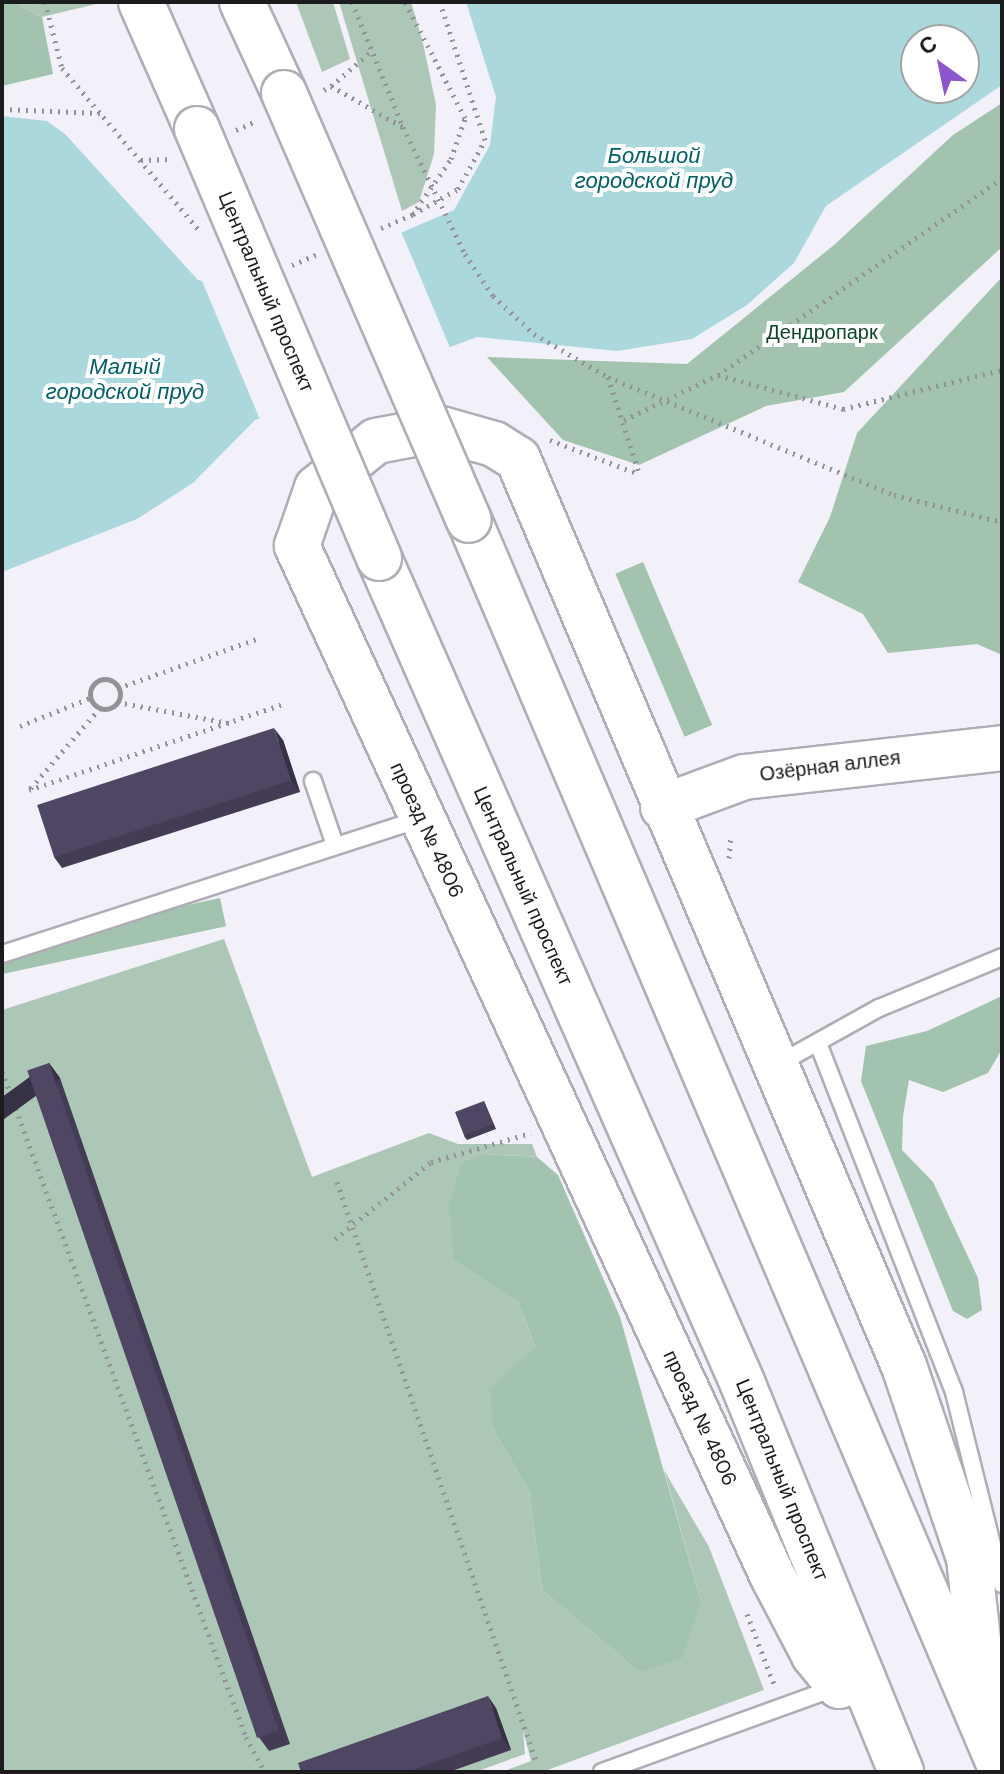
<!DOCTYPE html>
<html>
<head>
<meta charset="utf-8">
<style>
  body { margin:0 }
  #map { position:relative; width:1004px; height:1774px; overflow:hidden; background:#f2f0f8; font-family:"DM Sans",sans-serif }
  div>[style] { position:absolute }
  .green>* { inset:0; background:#adc7b6 }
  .forest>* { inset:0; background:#a2c3ad; transform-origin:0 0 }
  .water>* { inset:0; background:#abd8dd }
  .pier>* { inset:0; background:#f2f0f8 }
  .path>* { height:5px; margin-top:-2.5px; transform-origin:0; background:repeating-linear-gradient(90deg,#939297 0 2px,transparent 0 8px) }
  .path>.ring { margin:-2.5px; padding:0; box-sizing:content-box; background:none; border:5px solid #939297; border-radius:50% }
  .roads { filter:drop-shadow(2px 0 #afadb5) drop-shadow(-2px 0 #afadb5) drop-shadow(0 2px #afadb5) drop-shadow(0 -2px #afadb5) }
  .lane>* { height:16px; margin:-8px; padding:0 8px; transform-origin:8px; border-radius:8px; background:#fff }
  .secondary>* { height:44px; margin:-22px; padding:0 22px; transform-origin:22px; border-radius:22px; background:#fff }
  .primary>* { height:44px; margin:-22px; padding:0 22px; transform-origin:22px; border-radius:22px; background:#fff }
  .path-bridge>* { height:5px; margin-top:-2.5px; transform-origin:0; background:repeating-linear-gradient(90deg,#939297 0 2px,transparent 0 8px) }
  .bridges { filter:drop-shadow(2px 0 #afadb5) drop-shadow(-2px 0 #afadb5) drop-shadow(0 2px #afadb5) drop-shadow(0 -2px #afadb5) }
  .primary-bridge>* { height:44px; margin:-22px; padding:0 22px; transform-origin:22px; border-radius:22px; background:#fff }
  .wall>* { inset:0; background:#433c54 }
  .shaded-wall>* { inset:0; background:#373145; transform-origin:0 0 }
  .building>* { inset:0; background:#4e4662; transform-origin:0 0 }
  span { translate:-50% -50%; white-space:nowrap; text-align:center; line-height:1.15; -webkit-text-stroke:8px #fff; paint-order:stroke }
  .street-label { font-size:20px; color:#1c1c1e }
  .park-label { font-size:20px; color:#0c4629 }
  .water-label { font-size:22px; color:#006069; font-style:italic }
  .frame { position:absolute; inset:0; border:4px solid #1c1c1e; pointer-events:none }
  .north { position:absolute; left:900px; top:24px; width:80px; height:80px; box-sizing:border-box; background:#fff; border:2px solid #a4a4a5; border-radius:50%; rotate:327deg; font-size:22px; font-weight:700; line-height:32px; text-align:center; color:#1c1c1e }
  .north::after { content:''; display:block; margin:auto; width:28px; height:36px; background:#8e56ce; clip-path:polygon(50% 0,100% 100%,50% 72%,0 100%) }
</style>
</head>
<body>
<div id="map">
  <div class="green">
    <div style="clip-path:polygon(13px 2px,95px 2px,96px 4px,42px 17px)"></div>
    <div style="clip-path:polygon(296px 2px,333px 2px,350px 59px,322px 72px)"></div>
    <div style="clip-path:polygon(339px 2px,411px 2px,423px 43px,436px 105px,434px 154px,419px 202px,402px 211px)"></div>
    <div style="clip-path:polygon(224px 939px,312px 1177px,429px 1133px,458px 1144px,532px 1144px,537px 1157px,484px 1154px,454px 1261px,518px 1302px,535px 1346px,493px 1429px,529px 1491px,542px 1590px,639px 1672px,701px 1602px,664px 1470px,709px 1547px,764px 1690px,542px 1772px,501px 1772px,531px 1761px,523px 1730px,525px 1754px,475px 1772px,2px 1772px,2px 1010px)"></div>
  </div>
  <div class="forest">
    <div style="clip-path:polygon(2px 2px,13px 2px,42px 17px,53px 74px,2px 86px)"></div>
    <div style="clip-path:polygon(1002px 103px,1002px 247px,844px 392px,766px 406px,639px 465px,563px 440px,487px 357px,687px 364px,834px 245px,953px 135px)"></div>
    <div style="clip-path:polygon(1002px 277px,1002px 655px,977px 644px,888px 653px,863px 614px,798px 582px,830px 517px,857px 433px)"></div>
    <div style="left:643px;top:562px;width:177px;height:30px;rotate:67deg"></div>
    <div style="left:220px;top:898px;width:29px;height:231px;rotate:78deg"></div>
    <div style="clip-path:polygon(1002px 996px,1002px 1049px,988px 1073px,943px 1092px,909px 1080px,903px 1116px,902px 1150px,933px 1182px,978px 1278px,982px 1310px,967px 1319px,953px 1311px,861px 1081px,866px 1046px,927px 1031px)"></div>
    <div style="clip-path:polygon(484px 1154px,537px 1157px,558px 1175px,620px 1317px,701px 1602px,682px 1658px,639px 1672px,542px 1590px,529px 1491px,493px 1429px,490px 1390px,535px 1346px,518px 1302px,454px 1261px,449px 1206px,461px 1163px)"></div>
  </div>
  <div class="water">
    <div style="clip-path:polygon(evenodd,466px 2px,1002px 2px,1002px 85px,826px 206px,794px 263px,747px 305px,692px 339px,617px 351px,477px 337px,255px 420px,193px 483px,137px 519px,2px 572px,2px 116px,47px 121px,65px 134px,198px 280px,258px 294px,454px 210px,490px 145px,496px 97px,466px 2px,916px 40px,964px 40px,964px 88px,916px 88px,916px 40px)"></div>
  </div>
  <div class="pier">
    <div style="clip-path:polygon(400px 229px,451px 350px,261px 422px,200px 276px,258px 290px)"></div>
  </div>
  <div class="path">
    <div style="left:45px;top:2px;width:68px;rotate:75.6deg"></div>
    <div style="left:62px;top:68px;width:211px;rotate:49.8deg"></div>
    <div style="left:352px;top:2px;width:135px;rotate:67.8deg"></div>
    <div style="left:331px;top:86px;width:54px;rotate:-40.5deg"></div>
    <div style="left:324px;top:90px;width:8px;rotate:-30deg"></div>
    <div style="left:331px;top:86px;width:83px;rotate:29.7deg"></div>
    <div style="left:2px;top:109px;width:98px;rotate:2.3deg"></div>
    <div style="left:236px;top:130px;width:22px;rotate:-24deg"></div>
    <div style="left:141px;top:160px;width:32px;rotate:-2deg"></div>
    <div style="left:413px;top:214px;width:51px;rotate:-29.1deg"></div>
    <div style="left:458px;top:189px;width:56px;rotate:-61.1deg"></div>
    <div style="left:485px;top:140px;width:145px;rotate:-108.1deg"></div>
    <div style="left:381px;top:228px;width:34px;rotate:-23deg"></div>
    <div style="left:412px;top:215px;width:68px;rotate:-55.1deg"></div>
    <div style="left:451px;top:159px;width:43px;rotate:-71.1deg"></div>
    <div style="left:465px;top:118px;width:131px;rotate:-117.3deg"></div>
    <div style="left:292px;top:265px;width:26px;rotate:-23deg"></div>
    <div style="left:718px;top:375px;width:346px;rotate:-34.7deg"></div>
    <div style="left:608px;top:377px;width:309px;rotate:22.4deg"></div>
    <div style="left:894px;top:495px;width:111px;rotate:14deg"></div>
    <div style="left:608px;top:377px;width:101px;rotate:72.1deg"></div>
    <div style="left:624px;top:420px;width:104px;rotate:-25.6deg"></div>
    <div style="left:718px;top:375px;width:130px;rotate:15.2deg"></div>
    <div style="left:843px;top:409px;width:164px;rotate:-13.8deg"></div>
    <div style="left:550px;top:440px;width:95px;rotate:20.9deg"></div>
    <div class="ring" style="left:90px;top:679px;width:25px;height:25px"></div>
    <div style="left:118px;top:688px;width:146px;rotate:-19.5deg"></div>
    <div style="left:117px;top:702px;width:114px;rotate:10.6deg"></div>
    <div style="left:100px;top:708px;width:108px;rotate:130.9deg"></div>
    <div style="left:29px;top:790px;width:268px;rotate:-18.7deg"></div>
    <div style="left:20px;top:726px;width:75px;rotate:-21.8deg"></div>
    <div style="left:729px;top:858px;width:22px;rotate:-85deg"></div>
    <div style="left:2px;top:1071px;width:709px;rotate:69.88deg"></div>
    <div style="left:246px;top:1737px;width:40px;rotate:62deg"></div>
    <div style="left:337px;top:1182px;width:615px;rotate:71.04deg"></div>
    <div style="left:335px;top:1239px;width:123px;rotate:-38.7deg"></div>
    <div style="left:431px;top:1162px;width:104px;rotate:-16.2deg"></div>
    <div style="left:747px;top:1614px;width:78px;rotate:69deg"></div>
  </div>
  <div class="roads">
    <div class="lane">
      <div style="left:313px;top:781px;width:68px;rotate:71deg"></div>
      <div style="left:2px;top:954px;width:438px;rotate:-17.9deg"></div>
      <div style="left:818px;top:1043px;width:375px;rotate:68.7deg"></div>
      <div style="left:954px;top:1392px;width:198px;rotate:76deg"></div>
      <div style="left:778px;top:1064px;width:115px;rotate:-29deg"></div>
      <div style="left:879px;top:1008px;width:133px;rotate:-22.5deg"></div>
      <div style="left:602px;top:1772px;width:250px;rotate:-19.9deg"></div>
    </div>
    <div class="secondary">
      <div style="left:663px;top:807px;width:86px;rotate:-20.3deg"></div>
      <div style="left:744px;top:777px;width:260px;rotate:-6.4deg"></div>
      <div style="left:863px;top:1678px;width:25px;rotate:162deg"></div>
      <div style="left:839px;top:1686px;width:40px;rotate:-129deg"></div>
      <div style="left:814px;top:1655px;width:88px;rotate:-117.7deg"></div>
      <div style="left:773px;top:1577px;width:1136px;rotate:-114.78deg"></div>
      <div style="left:297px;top:546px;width:61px;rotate:-71deg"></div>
      <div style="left:317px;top:488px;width:75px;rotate:-38.5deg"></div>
      <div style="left:376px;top:441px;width:66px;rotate:-10.5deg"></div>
      <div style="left:441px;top:429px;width:55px;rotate:15.8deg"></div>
      <div style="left:494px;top:444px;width:28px;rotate:32deg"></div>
      <div style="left:518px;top:459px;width:986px;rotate:66.95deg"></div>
      <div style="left:904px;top:1366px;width:203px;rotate:71.3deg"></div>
      <div style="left:969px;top:1558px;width:164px;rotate:83.7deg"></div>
    </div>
    <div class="primary">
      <div style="left:141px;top:2px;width:139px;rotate:66.2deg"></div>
      <div style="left:242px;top:2px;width:100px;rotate:65.2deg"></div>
      <div style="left:469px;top:520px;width:1360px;rotate:66.92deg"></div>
      <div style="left:379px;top:558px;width:900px;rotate:66.22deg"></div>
      <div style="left:742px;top:1382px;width:421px;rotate:67.8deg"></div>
    </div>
  </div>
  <div class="path-bridge">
    <div style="left:403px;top:127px;width:141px;rotate:64deg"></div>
    <div style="left:465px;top:254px;width:50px;rotate:56.3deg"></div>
    <div style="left:493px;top:296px;width:56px;rotate:42.8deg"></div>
    <div style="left:534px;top:334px;width:86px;rotate:30.2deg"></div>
  </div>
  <div class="bridges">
    <div class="primary-bridge">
      <div style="left:284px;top:93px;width:465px;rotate:66.6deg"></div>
      <div style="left:197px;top:129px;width:466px;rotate:67deg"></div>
    </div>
  </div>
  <div class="wall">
    <div style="clip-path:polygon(283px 740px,300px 792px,62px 868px,54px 857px)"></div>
    <div style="clip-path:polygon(49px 1063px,60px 1078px,290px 1744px,269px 1751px,258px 1736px)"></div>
    <div style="clip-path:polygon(484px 1101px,496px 1129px,467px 1140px,464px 1136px)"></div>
    <div style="clip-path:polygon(496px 1708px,511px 1750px,449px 1772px,301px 1772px)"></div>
  </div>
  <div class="shaded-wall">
    <div style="clip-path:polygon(274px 728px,283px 740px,300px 792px,291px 780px)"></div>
    <div style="left:49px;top:1063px;width:19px;height:706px;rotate:54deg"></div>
    <div style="clip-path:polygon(488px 1696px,496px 1708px,511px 1750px,502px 1738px)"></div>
  </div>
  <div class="building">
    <div style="left:274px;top:728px;width:55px;height:249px;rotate:72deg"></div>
    <div style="left:49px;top:1063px;width:706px;height:23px;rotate:71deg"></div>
    <div style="left:484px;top:1101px;width:25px;height:31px;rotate:69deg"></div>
    <div style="clip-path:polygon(488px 1696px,502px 1738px,407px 1772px,301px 1772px,298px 1763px)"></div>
  </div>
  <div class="street-label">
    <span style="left:266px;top:292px;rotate:67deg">Центральный проспект</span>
    <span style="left:830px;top:766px;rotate:-7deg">Озёрная аллея</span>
    <span style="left:427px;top:830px;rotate:65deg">проезд № 4806</span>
    <span style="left:523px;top:886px;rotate:66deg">Центральный проспект</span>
    <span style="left:700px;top:1418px;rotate:65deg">проезд № 4806</span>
    <span style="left:782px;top:1480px;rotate:68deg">Центральный проспект</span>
  </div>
  <div class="park-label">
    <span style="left:822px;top:332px">Дендропарк</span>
  </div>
  <div class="water-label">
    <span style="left:654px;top:168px">Большой<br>городской пруд</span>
    <span style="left:125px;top:379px">Малый<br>городской пруд</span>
  </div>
  <div class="frame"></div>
  <div class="north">С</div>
</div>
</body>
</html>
